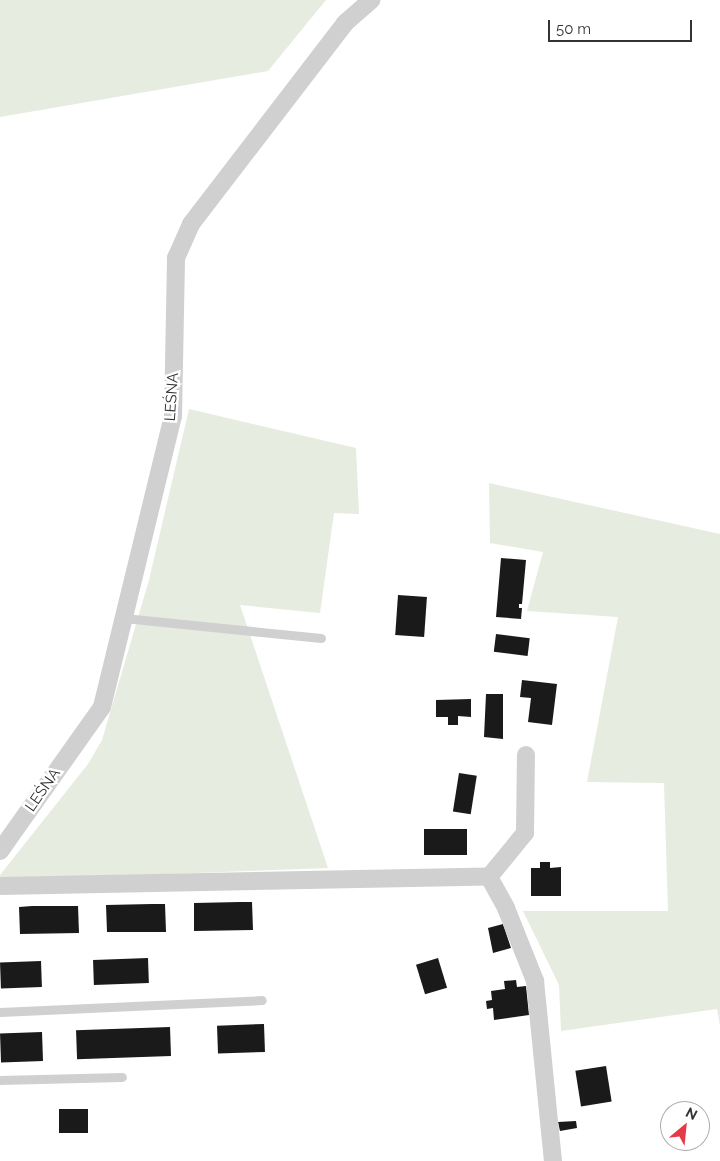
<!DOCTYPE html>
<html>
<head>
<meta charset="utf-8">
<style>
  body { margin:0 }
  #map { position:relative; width:720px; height:1161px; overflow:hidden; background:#fff; font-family:Raleway,sans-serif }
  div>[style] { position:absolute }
  .green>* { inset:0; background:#e6ecdf }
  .building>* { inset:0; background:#1a1a1a; transform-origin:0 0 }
  .lane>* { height:9px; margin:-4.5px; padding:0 4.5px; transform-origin:4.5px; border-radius:4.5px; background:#d0d0d0 }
  .street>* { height:18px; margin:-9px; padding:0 9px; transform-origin:9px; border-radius:9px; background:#d0d0d0 }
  span { translate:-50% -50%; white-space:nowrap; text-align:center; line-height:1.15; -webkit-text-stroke:5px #fff; paint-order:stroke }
  .street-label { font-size:15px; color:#333 }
  .north { position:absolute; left:660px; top:1101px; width:50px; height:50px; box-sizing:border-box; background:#fff; border:1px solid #adadad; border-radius:50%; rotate:28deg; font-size:14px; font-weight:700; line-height:20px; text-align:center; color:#333 }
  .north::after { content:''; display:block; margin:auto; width:18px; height:22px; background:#e63946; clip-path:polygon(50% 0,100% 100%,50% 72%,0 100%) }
  .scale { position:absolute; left:548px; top:20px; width:144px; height:22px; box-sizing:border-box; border:2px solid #333; border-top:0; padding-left:6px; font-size:15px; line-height:18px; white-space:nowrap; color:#333; -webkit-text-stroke:4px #fff; paint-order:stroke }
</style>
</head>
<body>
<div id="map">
  <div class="green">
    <div style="clip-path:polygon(0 0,326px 0,268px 71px,0 117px)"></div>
    <div style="clip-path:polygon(189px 409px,356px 448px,359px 514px,334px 513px,320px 613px,240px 605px,328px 868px,0 880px,0 875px,88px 764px,102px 740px,149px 580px)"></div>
    <div style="clip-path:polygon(489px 483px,720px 534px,720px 1026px,717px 1009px,561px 1031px,559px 985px,523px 911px,668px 911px,664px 783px,587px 782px,618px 617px,527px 611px,543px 552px,490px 543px)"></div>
  </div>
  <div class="building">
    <div style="clip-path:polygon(501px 558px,526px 560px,522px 604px,519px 604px,519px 608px,522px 608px,521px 619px,496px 617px)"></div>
    <div style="left:398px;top:595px;width:29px;height:40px;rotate:4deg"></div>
    <div style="left:496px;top:634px;width:34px;height:18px;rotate:7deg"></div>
    <div style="clip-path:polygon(522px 680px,557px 684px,552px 725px,528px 722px,531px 698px,520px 697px)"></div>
    <div style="clip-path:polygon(486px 694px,503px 694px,503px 739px,484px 737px)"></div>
    <div style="clip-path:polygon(471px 699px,471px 717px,458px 716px,458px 725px,448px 725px,448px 717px,436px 717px,436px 700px)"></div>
    <div style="left:459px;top:773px;width:18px;height:39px;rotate:9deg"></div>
    <div style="left:467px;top:829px;width:26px;height:43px;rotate:90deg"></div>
    <div style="clip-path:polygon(540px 862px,550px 862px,550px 868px,561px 867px,561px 896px,531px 896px,531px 868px,540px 868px)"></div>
    <div style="clip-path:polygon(240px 902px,252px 902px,253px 930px,194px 931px,194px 903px)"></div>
    <div style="clip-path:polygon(152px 904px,165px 904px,166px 932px,107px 932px,106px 905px)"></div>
    <div style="clip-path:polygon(32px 906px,78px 906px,79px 933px,20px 934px,19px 907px)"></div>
    <div style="clip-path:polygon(503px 924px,511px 948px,493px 953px,488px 928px)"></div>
    <div style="left:148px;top:958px;width:25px;height:55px;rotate:88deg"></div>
    <div style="left:438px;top:958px;width:31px;height:23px;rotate:73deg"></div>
    <div style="left:41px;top:961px;width:26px;height:41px;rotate:88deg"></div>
    <div style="clip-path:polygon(516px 980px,517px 987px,526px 986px,529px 1015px,494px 1020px,493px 1008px,487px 1009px,486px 1001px,492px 1000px,491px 991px,505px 989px,504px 981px)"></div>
    <div style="left:264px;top:1024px;width:28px;height:47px;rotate:88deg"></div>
    <div style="left:170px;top:1027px;width:29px;height:94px;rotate:88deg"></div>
    <div style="left:42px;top:1032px;width:29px;height:42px;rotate:88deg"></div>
    <div style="left:606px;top:1066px;width:36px;height:31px;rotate:81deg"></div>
    <div style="left:88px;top:1109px;width:24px;height:29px;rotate:90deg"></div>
    <div style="clip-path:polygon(576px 1121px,577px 1128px,560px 1131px,558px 1122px)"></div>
  </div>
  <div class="lane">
    <div style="left:124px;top:618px;width:198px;rotate:5.8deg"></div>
    <div style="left:0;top:1012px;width:262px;rotate:-2.6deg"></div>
    <div style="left:0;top:1080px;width:122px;rotate:-1.4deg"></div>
  </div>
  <div class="street">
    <div style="left:0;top:851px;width:176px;rotate:-54.7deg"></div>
    <div style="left:102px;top:707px;width:300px;rotate:-76.3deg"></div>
    <div style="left:173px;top:416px;width:158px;rotate:-88.9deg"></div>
    <div style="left:176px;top:258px;width:37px;rotate:-66deg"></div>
    <div style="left:191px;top:224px;width:253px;rotate:-52.5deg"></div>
    <div style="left:345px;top:23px;width:35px;rotate:-41deg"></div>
    <div style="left:489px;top:877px;width:35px;rotate:61deg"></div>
    <div style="left:506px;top:908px;width:79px;rotate:68.3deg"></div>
    <div style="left:535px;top:981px;width:181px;rotate:84.3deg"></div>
    <div style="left:0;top:886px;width:489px;rotate:-1.1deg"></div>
    <div style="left:489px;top:877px;width:57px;rotate:-50.7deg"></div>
    <div style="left:525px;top:833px;width:78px;rotate:-89.3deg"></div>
  </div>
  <div class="street-label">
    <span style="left:172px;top:397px;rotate:-86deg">LEŚNA</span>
    <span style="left:43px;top:790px;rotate:-55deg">LEŚNA</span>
  </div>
  <div class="north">N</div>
  <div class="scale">50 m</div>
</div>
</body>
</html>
